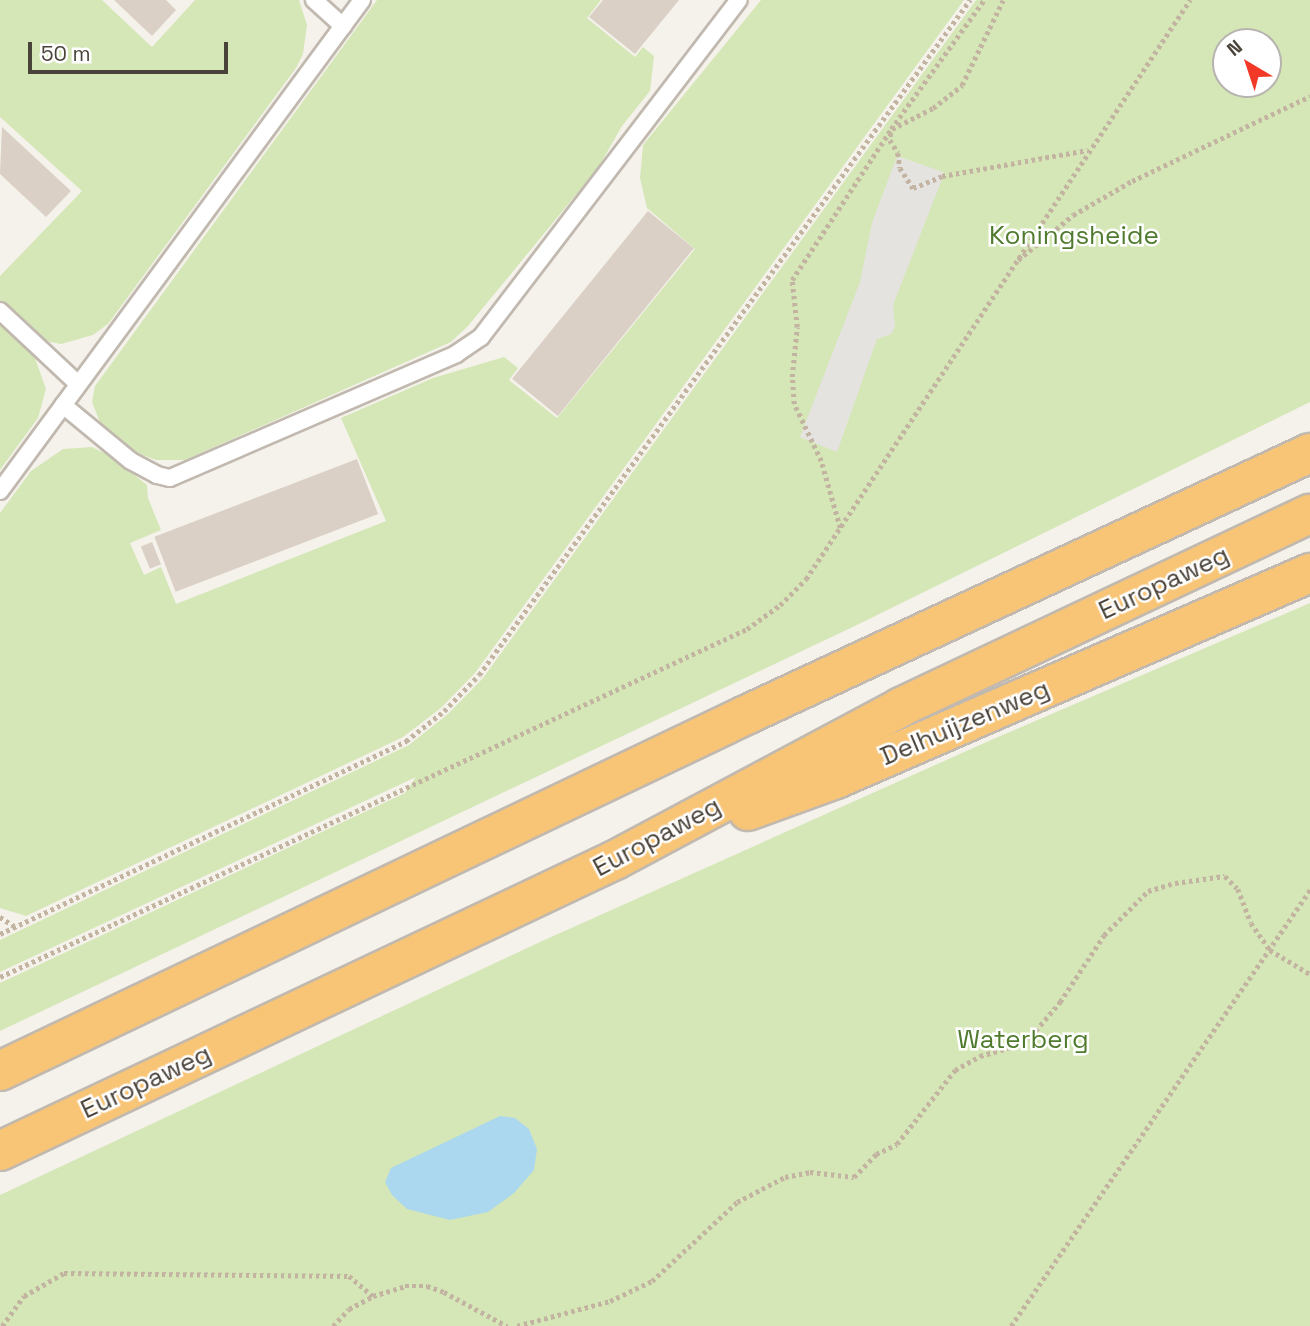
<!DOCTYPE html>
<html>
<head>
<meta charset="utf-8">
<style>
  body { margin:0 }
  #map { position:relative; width:1310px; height:1326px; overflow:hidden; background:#f5f2ec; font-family:"Space Grotesk",sans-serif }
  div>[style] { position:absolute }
  .green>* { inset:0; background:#d5e7b7 }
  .parking>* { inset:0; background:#e5e3e0 }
  .water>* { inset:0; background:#acd8ef }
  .building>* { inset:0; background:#dad0c5; transform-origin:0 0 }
  .path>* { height:4.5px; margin-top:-2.25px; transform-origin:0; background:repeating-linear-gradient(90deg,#c2b4a1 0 3.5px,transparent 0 7px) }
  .roads { filter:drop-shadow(2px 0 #c1b9af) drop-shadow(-2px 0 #c1b9af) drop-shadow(0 2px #c1b9af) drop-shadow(0 -2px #c1b9af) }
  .lane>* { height:16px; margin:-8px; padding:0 8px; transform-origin:8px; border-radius:8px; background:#fff }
  .highway>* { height:38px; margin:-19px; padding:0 19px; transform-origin:19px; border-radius:19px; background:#f8c475 }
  span { translate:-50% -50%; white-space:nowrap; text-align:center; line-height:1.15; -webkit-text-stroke:5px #fff; paint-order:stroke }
  .park-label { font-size:26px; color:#507b2e }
  .street-label { font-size:26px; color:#4a433a }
  .north { position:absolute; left:1212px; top:28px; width:70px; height:70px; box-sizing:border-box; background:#fff; border:2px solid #b7b4b0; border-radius:50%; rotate:321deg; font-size:19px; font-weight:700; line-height:28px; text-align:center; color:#4a433a }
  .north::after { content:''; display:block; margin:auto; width:24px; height:32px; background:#f23927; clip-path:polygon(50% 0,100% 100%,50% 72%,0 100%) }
  .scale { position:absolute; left:28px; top:42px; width:200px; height:32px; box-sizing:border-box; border:4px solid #4a433a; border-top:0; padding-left:9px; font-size:21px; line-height:24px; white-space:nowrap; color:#4a433a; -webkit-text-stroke:5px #fff; paint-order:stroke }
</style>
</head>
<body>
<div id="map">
  <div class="green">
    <div style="clip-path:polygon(0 0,102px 0,152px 47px,195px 0,299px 0,307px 25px,303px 54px,296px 68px,108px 324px,93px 335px,61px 344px,46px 341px,0 302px,0 276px,82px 191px,0 117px)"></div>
    <div style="clip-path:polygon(377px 0,601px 0,587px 18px,635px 57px,643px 47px,654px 56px,650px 91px,622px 126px,598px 168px,468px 326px,451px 342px,185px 460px,156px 460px,129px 450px,102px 428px,92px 402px,95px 386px)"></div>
    <div style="clip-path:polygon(761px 0,964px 0,475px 673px,441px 708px,403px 737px,26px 916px,0 908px,0 513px,31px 471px,63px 449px,92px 447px,112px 457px,147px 485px,148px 498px,161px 530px,130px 543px,144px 575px,161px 567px,176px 604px,386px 521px,341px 418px,433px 378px,504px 357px,518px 368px,509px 380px,557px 418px,695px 249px,647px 208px,640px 178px,643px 145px)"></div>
    <div style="clip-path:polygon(evenodd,976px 0,1310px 0,1310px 402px,861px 623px,0 1031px,0 983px,405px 793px,416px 777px,0 972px,0 940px,409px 745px,448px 714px,483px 678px,976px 0,1226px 42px,1268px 42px,1268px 84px,1226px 84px,1226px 42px)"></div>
    <div style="clip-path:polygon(0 322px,35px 358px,46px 389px,38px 418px,0 470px)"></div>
    <div style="clip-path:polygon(1310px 603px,1310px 1326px,0 1326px,0 1195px,540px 942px,991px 740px)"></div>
  </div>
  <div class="parking">
    <div style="clip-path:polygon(900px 157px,943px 172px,942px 179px,893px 305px,895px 327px,891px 334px,877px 339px,837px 452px,800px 437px,860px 282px,872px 223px,896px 159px)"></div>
  </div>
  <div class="water">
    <div style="clip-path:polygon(500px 1116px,515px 1118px,529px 1129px,537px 1149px,534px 1170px,514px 1193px,488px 1212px,450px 1220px,407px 1209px,392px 1195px,385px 1182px,391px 1168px)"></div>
  </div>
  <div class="building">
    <div style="clip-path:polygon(114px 0,166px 0,176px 10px,152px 36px)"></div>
    <div style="clip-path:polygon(603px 0,679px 0,635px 54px,589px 17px)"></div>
    <div style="clip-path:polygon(2px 127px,71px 191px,46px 217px,0 174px)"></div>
    <div style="left:648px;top:211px;width:59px;height:216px;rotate:39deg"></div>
    <div style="left:357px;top:459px;width:59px;height:217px;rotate:69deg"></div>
    <div style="left:152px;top:542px;width:24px;height:12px;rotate:68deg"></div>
  </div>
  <div class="path">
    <div style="left:892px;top:129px;width:46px;rotate:-27.1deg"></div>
    <div style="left:933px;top:108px;width:37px;rotate:-38deg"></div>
    <div style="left:962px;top:85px;width:94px;rotate:-64.2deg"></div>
    <div style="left:891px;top:133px;width:7px;rotate:98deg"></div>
    <div style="left:890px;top:140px;width:15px;rotate:58deg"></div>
    <div style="left:898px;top:153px;width:15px;rotate:82deg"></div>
    <div style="left:900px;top:168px;width:24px;rotate:57deg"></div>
    <div style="left:913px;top:188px;width:31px;rotate:-22deg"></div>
    <div style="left:942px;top:176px;width:148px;rotate:-10.1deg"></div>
    <div style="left:1018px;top:260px;width:71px;rotate:-39.3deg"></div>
    <div style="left:1073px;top:215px;width:68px;rotate:-30deg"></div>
    <div style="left:1132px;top:181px;width:197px;rotate:-25.5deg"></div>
    <div style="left:840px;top:528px;width:70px;rotate:-105.8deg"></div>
    <div style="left:821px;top:461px;width:63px;rotate:-115.3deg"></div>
    <div style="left:794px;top:404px;width:27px;rotate:-94deg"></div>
    <div style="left:792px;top:377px;width:50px;rotate:-84.3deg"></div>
    <div style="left:797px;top:327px;width:47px;rotate:-96.1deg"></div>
    <div style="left:792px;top:280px;width:181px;rotate:-56.7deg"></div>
    <div style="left:891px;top:129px;width:159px;rotate:-54.2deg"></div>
    <div style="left:0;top:917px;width:17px;rotate:33deg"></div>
    <div style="left:0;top:934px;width:450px;rotate:-25.4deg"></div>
    <div style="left:406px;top:741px;width:48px;rotate:-38.3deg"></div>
    <div style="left:444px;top:711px;width:50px;rotate:-45.8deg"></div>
    <div style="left:479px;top:675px;width:835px;rotate:-53.97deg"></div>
    <div style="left:0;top:977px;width:824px;rotate:-24.98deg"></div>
    <div style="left:747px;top:629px;width:41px;rotate:-36deg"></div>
    <div style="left:780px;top:605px;width:37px;rotate:-45deg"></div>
    <div style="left:806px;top:579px;width:695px;rotate:-56.45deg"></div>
    <div style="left:2px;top:1326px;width:37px;rotate:-54deg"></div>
    <div style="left:24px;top:1296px;width:46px;rotate:-29.9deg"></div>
    <div style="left:64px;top:1273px;width:285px;rotate:0.6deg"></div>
    <div style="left:349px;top:1276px;width:31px;rotate:40deg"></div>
    <div style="left:333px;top:1326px;width:23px;rotate:-47deg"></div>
    <div style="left:349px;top:1309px;width:27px;rotate:-28deg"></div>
    <div style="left:373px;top:1296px;width:34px;rotate:-17deg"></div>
    <div style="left:405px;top:1286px;width:22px"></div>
    <div style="left:427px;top:1286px;width:18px;rotate:19deg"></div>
    <div style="left:444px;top:1292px;width:72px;rotate:28.4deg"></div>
    <div style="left:517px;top:1326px;width:96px;rotate:-15deg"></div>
    <div style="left:610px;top:1301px;width:47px;rotate:-25.5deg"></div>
    <div style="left:652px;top:1281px;width:116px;rotate:-42.9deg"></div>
    <div style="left:737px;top:1202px;width:54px;rotate:-27.5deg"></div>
    <div style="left:785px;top:1177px;width:25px;rotate:-11deg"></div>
    <div style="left:810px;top:1172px;width:44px;rotate:6.5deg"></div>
    <div style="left:854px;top:1177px;width:32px;rotate:-46deg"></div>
    <div style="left:876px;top:1154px;width:23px;rotate:-25deg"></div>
    <div style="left:897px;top:1144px;width:94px;rotate:-51.9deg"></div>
    <div style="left:955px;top:1070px;width:29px;rotate:-29deg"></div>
    <div style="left:980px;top:1056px;width:29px;rotate:-16deg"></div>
    <div style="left:1008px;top:1048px;width:26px;rotate:-28deg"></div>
    <div style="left:1031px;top:1036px;width:45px;rotate:-49.5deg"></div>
    <div style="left:1060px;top:1002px;width:80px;rotate:-56.7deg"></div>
    <div style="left:1104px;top:935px;width:62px;rotate:-45deg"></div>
    <div style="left:1148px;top:891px;width:28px;rotate:-17deg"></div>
    <div style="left:1175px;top:883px;width:50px;rotate:-8deg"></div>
    <div style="left:1225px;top:876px;width:18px;rotate:45deg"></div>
    <div style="left:1238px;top:889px;width:36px;rotate:69deg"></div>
    <div style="left:1251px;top:923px;width:33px;rotate:55deg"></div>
    <div style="left:1270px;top:950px;width:47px;rotate:31deg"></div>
    <div style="left:1011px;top:1326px;width:529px;rotate:-55.56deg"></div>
  </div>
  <div class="roads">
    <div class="lane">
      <div style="left:314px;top:0;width:39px;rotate:42deg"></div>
      <div style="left:0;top:311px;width:107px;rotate:43.1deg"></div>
      <div style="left:63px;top:405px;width:88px;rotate:39.5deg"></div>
      <div style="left:131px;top:461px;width:30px;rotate:28deg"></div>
      <div style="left:157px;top:475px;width:13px;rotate:13deg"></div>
      <div style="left:170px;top:478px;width:312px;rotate:-23.4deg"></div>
      <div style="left:456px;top:354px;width:30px;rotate:-34deg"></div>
      <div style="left:481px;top:337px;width:424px;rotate:-52.6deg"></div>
      <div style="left:0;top:491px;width:610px;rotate:-53.6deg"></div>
    </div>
    <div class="highway">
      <div style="left:748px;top:811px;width:94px;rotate:-20deg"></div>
      <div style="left:836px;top:779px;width:517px;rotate:-23.49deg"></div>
      <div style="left:0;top:1071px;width:827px;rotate:-25.51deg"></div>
      <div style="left:746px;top:715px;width:622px;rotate:-24.92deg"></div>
      <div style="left:0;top:1151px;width:680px;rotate:-25.32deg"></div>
      <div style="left:615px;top:860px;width:324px;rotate:-28.1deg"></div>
      <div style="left:901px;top:707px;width:452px;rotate:-25.3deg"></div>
    </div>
  </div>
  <div class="park-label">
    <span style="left:1074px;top:236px">Koningsheide</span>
    <span style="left:1023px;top:1040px">Waterberg</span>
  </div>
  <div class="street-label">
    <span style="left:1164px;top:583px;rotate:-25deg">Europaweg</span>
    <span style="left:965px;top:723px;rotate:-23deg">Delhuijzenweg</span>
    <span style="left:657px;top:837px;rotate:-28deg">Europaweg</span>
    <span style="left:146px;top:1082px;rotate:-25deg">Europaweg</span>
  </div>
  <div class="north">N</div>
  <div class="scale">50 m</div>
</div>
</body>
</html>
